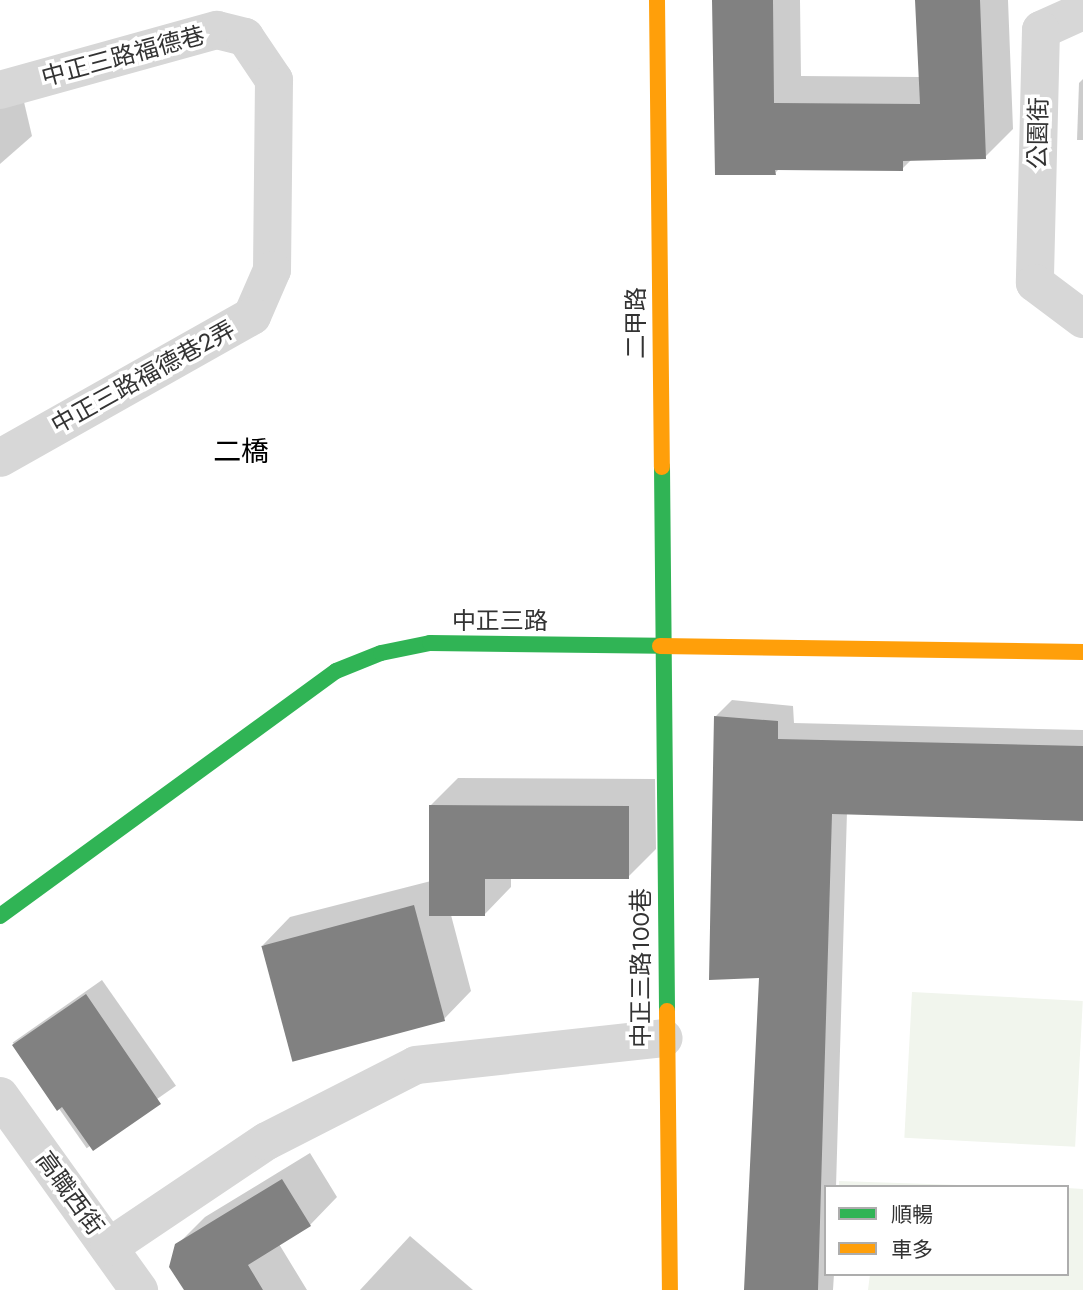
<!DOCTYPE html>
<html>
<head>
<meta charset="utf-8">
<style>
  body { margin:0 }
  #map { position:relative; width:1083px; height:1290px; overflow:hidden; background:#fff; font-family:Jost,"Noto Sans TC",sans-serif }
  div>[style] { position:absolute }
  .green>* { inset:0; background:#f1f5ed; transform-origin:0 0 }
  .shadow>* { inset:0; background:#0003; transform-origin:0 0 }
  .building>* { inset:0; background:#818181; transform-origin:0 0 }
  .street>* { height:38px; margin:-19px; padding:0 19px; transform-origin:19px; border-radius:19px; background:#d7d7d7 }
  .fast>* { height:16px; margin:-8px; padding:0 8px; transform-origin:8px; border-radius:8px; background:#30b455 }
  .slow>* { height:16px; margin:-8px; padding:0 8px; transform-origin:8px; border-radius:8px; background:#ff9f0a }
  span { translate:-50% -50%; white-space:nowrap; text-align:center; line-height:1.15; -webkit-text-stroke:7px #fff; paint-order:stroke }
  .street-label { font-size:24px; color:#333 }
  .quarter-label { font-size:28px; color:#000 }
  .legend { position:absolute; left:824px; top:1185px; width:245px; height:91px; box-sizing:border-box; background:#fff; border:2px solid #adadad; margin:0; padding:9px 12px; list-style:none; font-size:21px; color:#333 }
  .legend li { display:flex; align-items:center; gap:14px; height:35px }
  .legend b { width:35px; border:2px solid #adadad }
</style>
</head>
<body>
<div id="map">
  <div class="green">
    <div style="left:912px;top:992px;width:171px;height:146px;rotate:3deg"></div>
    <div style="clip-path:polygon(839px 1181px,1020px 1187px,839px 1187px)"></div>
    <div style="clip-path:polygon(1067px 1188px,1083px 1189px,1083px 1290px,868px 1290px,870px 1274px,1067px 1274px)"></div>
  </div>
  <div class="shadow">
    <div style="clip-path:polygon(714px 0,800px 0,801px 76px,920px 77px,917px 0,1008px 0,1013px 129px,985px 157px,912px 159px,902px 169px,780px 168px,775px 173px)"></div>
    <div style="clip-path:polygon(1083px 79px,1083px 140px,1077px 140px,1079px 83px)"></div>
    <div style="clip-path:polygon(24px 102px,32px 136px,0 164px,0 108px)"></div>
    <div style="clip-path:polygon(732px 700px,793px 706px,794px 723px,1083px 730px,1083px 819px,847px 812px,836px 1187px,826px 1187px,826px 1274px,834px 1274px,833px 1290px,746px 1290px,761px 976px,715px 717px)"></div>
    <div style="clip-path:polygon(458px 778px,655px 779px,656px 849px,628px 877px,511px 877px,511px 887px,484px 915px,451px 915px,471px 991px,444px 1019px,263px 945px,290px 917px,431px 881px,430px 806px)"></div>
    <div style="left:102px;top:980px;width:129px;height:109px;rotate:55deg"></div>
    <div style="clip-path:polygon(310px 1153px,337px 1197px,310px 1225px,279px 1244px,307px 1290px,186px 1290px,177px 1245px,205px 1217px)"></div>
    <div style="clip-path:polygon(410px 1236px,473px 1290px,360px 1290px)"></div>
  </div>
  <div class="building">
    <div style="clip-path:polygon(712px 0,773px 0,774px 103px,920px 104px,915px 0,980px 0,986px 159px,903px 161px,903px 171px,775px 170px,776px 175px,715px 175px)"></div>
    <div style="clip-path:polygon(714px 716px,778px 721px,778px 739px,1083px 746px,1083px 821px,832px 814px,818px 1290px,744px 1290px,759px 978px,709px 980px)"></div>
    <div style="clip-path:polygon(429px 805px,629px 806px,629px 879px,485px 879px,485px 916px,429px 916px)"></div>
    <div style="left:414px;top:905px;width:120px;height:158px;rotate:75deg"></div>
    <div style="clip-path:polygon(86px 994px,161px 1104px,93px 1151px,62px 1107px,57px 1111px,12px 1045px)"></div>
    <div style="clip-path:polygon(282px 1179px,311px 1226px,248px 1265px,263px 1290px,184px 1290px,169px 1267px,175px 1244px)"></div>
  </div>
  <div class="street">
    <div style="left:1083px;top:11px;width:46px;rotate:155.7deg"></div>
    <div style="left:1041px;top:30px;width:253px;rotate:91.4deg"></div>
    <div style="left:1035px;top:283px;width:60px;rotate:36.9deg"></div>
    <div style="left:0;top:90px;width:225px;rotate:-15.5deg"></div>
    <div style="left:217px;top:30px;width:29px;rotate:14deg"></div>
    <div style="left:245px;top:37px;width:52px;rotate:56deg"></div>
    <div style="left:274px;top:80px;width:190px;rotate:90.6deg"></div>
    <div style="left:272px;top:270px;width:50px;rotate:113.5deg"></div>
    <div style="left:252px;top:316px;width:289px;rotate:150.6deg"></div>
    <div style="left:0;top:1096px;width:239px;rotate:54.4deg"></div>
    <div style="left:109px;top:1247px;width:190px;rotate:-33.9deg"></div>
    <div style="left:267px;top:1141px;width:167px;rotate:-27deg"></div>
    <div style="left:416px;top:1065px;width:249px;rotate:-6.2deg"></div>
  </div>
  <div class="fast">
    <div style="left:662px;top:467px;width:544px;rotate:89.47deg"></div>
    <div style="left:0;top:916px;width:416px;rotate:-36.1deg"></div>
    <div style="left:336px;top:671px;width:48px;rotate:-21.8deg"></div>
    <div style="left:381px;top:653px;width:50px;rotate:-11.5deg"></div>
    <div style="left:430px;top:643px;width:230px;rotate:0.7deg"></div>
  </div>
  <div class="slow">
    <div style="left:657px;top:0;width:467px;rotate:89.4deg"></div>
    <div style="left:660px;top:646px;width:423px;rotate:0.8deg"></div>
    <div style="left:667px;top:1011px;width:279px;rotate:89.4deg"></div>
  </div>
  <div class="street-label">
    <span style="left:123px;top:56px;rotate:-15deg">中正三路福德巷</span>
    <span style="left:1038px;top:133px;rotate:-89deg">公園街</span>
    <span style="left:636px;top:323px;rotate:-90deg">二甲路</span>
    <span style="left:143px;top:377px;rotate:-29deg">中正三路福德巷2弄</span>
    <span style="left:500px;top:621px">中正三路</span>
    <span style="left:641px;top:968px;rotate:-90deg">中正三路100巷</span>
    <span style="left:70px;top:1193px;rotate:54deg">高職西街</span>
  </div>
  <div class="quarter-label">
    <span style="left:241px;top:452px">二橋</span>
  </div>
  <ul class="legend">
  <li><b style="height:9px;background:#30b455"></b>順暢</li>
  <li><b style="height:9px;background:#ff9f0a"></b>車多</li>
  </ul>
</div>
</body>
</html>
